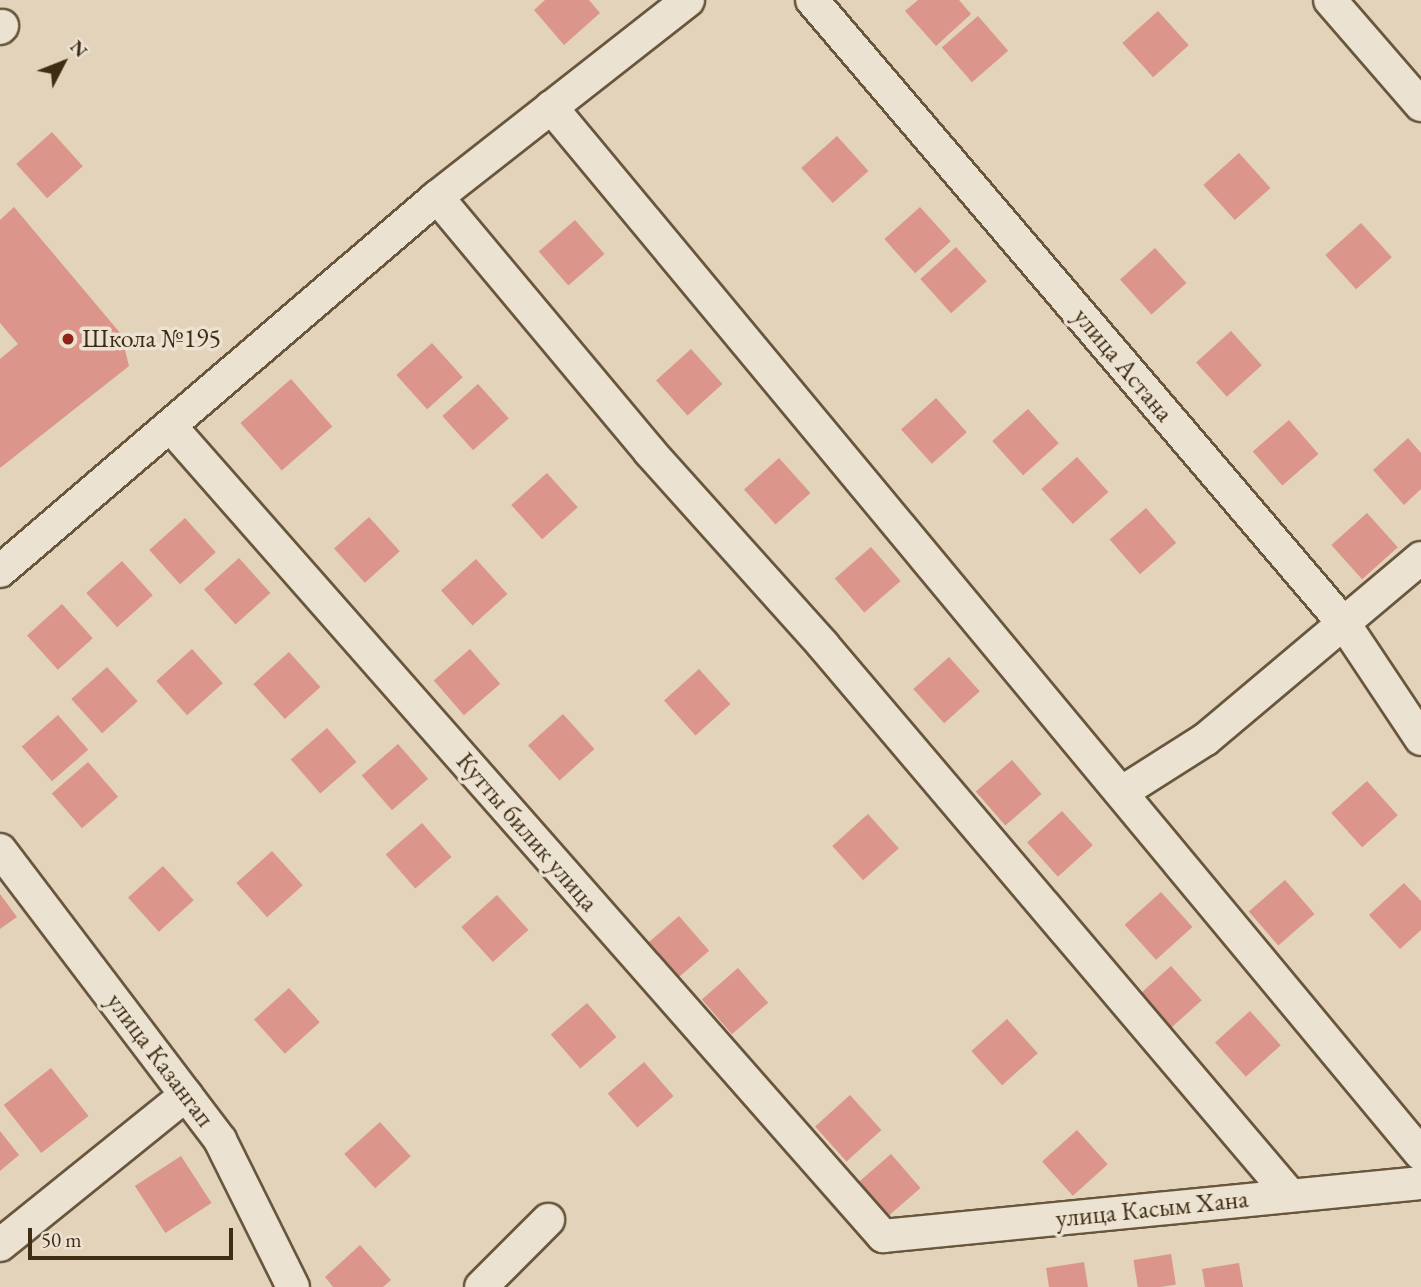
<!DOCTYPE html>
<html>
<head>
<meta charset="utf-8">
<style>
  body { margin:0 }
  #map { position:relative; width:1421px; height:1287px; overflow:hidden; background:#e2d3ba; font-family:"EB Garamond",serif }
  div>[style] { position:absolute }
  .building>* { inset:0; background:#dc958b; transform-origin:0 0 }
  .roads { filter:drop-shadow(2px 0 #68563d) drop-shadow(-2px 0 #68563d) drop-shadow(0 2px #68563d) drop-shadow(0 -2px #68563d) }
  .minor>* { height:32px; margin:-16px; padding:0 16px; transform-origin:16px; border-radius:16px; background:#ece2d2 }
  .dots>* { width:19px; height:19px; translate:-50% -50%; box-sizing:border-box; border:4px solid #ece2d2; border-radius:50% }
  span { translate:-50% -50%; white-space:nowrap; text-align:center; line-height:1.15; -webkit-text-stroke:7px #ece2d2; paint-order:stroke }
  .poi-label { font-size:26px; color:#3f2d13 }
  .left { translate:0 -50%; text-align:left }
  .street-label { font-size:26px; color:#3f2d13 }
  .north { position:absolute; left:28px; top:28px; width:70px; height:70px; -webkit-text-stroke:5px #ece2d2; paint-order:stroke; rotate:48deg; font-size:19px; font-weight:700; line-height:28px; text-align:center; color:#3f2d13 }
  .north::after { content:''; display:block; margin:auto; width:24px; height:32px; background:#3f2d13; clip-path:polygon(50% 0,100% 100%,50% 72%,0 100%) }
  .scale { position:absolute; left:28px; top:1228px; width:205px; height:32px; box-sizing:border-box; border:4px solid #3f2d13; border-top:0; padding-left:9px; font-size:21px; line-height:24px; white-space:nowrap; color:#3f2d13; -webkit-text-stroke:5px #ece2d2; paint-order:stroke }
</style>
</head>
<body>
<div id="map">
  <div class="building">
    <div style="clip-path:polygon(545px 0,589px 0,600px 13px,564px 45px,534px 10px)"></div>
    <div style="clip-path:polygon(918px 0,959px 0,971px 14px,936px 46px,905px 11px)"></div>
    <div style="left:1158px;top:11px;width:46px;height:48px;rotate:48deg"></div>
    <div style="left:978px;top:16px;width:46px;height:48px;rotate:49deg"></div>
    <div style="left:52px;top:132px;width:46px;height:48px;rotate:48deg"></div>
    <div style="left:837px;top:136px;width:47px;height:48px;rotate:48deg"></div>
    <div style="left:1239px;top:153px;width:47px;height:48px;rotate:48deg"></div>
    <div style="clip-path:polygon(14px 207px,121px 334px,129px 366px,0 468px,0 359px,18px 344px,0 323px,0 220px)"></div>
    <div style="left:920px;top:207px;width:46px;height:48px;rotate:48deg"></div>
    <div style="left:575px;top:220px;width:45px;height:48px;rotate:49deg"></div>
    <div style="left:1361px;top:223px;width:46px;height:48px;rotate:48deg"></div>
    <div style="left:956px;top:247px;width:46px;height:48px;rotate:48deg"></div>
    <div style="left:1155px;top:248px;width:47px;height:47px;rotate:48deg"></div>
    <div style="left:1231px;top:331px;width:46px;height:47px;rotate:48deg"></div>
    <div style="left:432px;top:343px;width:46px;height:48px;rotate:48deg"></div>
    <div style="left:691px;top:349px;width:47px;height:47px;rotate:48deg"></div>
    <div style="left:291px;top:379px;width:63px;height:67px;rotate:49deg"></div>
    <div style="left:478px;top:384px;width:46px;height:48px;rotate:48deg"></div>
    <div style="left:936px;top:398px;width:46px;height:47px;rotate:48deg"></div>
    <div style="left:1028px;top:409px;width:46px;height:48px;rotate:48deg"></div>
    <div style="left:1289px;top:420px;width:45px;height:48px;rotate:49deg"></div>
    <div style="clip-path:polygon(1408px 438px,1421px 453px,1421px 489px,1404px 505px,1373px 470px)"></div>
    <div style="left:1077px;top:457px;width:47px;height:48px;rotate:48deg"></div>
    <div style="left:779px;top:458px;width:47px;height:47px;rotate:48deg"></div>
    <div style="left:547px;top:473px;width:46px;height:48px;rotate:48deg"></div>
    <div style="left:1146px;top:508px;width:46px;height:48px;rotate:49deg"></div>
    <div style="left:1367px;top:513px;width:46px;height:48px;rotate:48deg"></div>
    <div style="left:369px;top:517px;width:46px;height:47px;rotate:48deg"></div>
    <div style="left:185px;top:518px;width:46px;height:48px;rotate:48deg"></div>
    <div style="left:871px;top:547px;width:45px;height:48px;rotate:49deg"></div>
    <div style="left:239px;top:558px;width:47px;height:47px;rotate:48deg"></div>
    <div style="left:476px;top:559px;width:47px;height:47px;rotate:48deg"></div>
    <div style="left:122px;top:561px;width:46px;height:48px;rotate:48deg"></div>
    <div style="left:62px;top:604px;width:46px;height:47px;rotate:48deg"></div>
    <div style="left:192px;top:649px;width:46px;height:48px;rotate:48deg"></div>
    <div style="left:470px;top:649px;width:46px;height:48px;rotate:49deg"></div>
    <div style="left:289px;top:652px;width:47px;height:48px;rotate:48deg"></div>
    <div style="left:949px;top:657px;width:46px;height:48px;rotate:48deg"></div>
    <div style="left:107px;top:667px;width:46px;height:48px;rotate:48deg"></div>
    <div style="left:699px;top:669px;width:47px;height:47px;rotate:48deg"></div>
    <div style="left:563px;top:714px;width:47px;height:47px;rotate:48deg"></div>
    <div style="left:58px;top:715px;width:46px;height:48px;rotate:49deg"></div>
    <div style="left:327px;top:728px;width:45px;height:48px;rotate:49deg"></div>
    <div style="left:398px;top:744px;width:46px;height:48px;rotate:49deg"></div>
    <div style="left:1012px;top:760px;width:45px;height:48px;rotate:49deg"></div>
    <div style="left:88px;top:762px;width:46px;height:48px;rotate:49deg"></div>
    <div style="left:1367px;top:781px;width:46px;height:48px;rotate:48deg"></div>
    <div style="left:1062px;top:811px;width:46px;height:47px;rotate:48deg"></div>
    <div style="left:868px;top:814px;width:46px;height:48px;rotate:48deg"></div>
    <div style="left:422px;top:823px;width:45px;height:48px;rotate:49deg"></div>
    <div style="left:272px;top:851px;width:46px;height:48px;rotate:48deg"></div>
    <div style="left:163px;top:866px;width:46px;height:47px;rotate:48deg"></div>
    <div style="left:1285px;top:880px;width:45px;height:48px;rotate:49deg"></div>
    <div style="clip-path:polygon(1404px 883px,1421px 901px,1421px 930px,1400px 949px,1369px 915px)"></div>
    <div style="left:1161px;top:892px;width:47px;height:49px;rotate:48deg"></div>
    <div style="clip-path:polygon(0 894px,17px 917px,0 929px)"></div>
    <div style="left:497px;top:895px;width:47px;height:48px;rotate:48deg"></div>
    <div style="left:679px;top:916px;width:46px;height:48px;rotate:49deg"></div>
    <div style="left:1171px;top:966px;width:46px;height:47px;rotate:48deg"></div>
    <div style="left:738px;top:968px;width:46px;height:48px;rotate:49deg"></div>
    <div style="left:289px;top:988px;width:46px;height:47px;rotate:48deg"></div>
    <div style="left:587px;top:1003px;width:45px;height:48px;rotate:49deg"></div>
    <div style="left:1250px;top:1011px;width:46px;height:47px;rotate:48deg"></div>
    <div style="left:1007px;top:1019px;width:46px;height:48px;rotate:48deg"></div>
    <div style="left:644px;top:1062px;width:45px;height:48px;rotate:49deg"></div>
    <div style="left:51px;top:1068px;width:61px;height:60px;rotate:52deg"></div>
    <div style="left:850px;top:1095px;width:47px;height:47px;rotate:48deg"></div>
    <div style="left:380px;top:1122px;width:46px;height:48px;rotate:48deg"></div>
    <div style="left:1077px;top:1130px;width:46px;height:47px;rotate:48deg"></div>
    <div style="clip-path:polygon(0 1131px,19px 1155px,0 1171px)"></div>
    <div style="left:891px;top:1154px;width:45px;height:48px;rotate:49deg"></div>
    <div style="left:181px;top:1156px;width:56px;height:55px;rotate:57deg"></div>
    <div style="clip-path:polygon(360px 1245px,391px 1280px,383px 1287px,333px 1287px,325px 1277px)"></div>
    <div style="left:1171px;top:1254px;width:31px;height:38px;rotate:81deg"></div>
    <div style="clip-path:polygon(1084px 1262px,1088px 1287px,1049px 1287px,1046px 1268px)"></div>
    <div style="clip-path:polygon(1239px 1263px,1243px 1287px,1205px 1287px,1202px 1269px)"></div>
  </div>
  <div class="roads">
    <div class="minor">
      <div style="left:812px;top:0;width:821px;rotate:49.54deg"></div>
      <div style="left:1345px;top:625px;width:137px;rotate:56.3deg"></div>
      <div style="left:1330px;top:0;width:139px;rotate:49.1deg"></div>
      <div style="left:0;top:28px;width:3px;rotate:-45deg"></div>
      <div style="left:551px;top:107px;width:1361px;rotate:50.28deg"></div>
      <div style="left:437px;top:197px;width:319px;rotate:-38.1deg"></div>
      <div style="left:171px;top:427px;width:1078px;rotate:48.65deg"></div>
      <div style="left:883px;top:1236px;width:541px;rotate:-5.63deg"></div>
      <div style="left:0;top:571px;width:575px;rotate:-40.56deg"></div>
      <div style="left:437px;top:197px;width:332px;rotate:50.1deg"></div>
      <div style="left:650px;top:452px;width:259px;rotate:48.1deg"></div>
      <div style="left:823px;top:645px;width:722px;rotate:49.67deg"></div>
      <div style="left:1124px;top:791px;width:97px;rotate:-32.4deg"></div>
      <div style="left:1206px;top:739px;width:281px;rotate:-40.1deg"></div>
      <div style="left:0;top:850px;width:364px;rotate:52.8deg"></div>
      <div style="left:220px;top:1140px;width:164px;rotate:63.6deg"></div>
      <div style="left:0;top:1245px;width:239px;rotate:-38.9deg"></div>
      <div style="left:481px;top:1287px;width:95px;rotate:-45deg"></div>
    </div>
  </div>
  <div class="dots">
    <div style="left:68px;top:339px;background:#8f2418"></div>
  </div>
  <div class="poi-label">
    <span class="left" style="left:82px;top:339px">Школа №195</span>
  </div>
  <div class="street-label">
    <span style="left:1123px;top:365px;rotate:50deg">улица Астана</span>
    <span style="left:527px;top:832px;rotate:49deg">Кутты билик улица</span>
    <span style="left:160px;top:1060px;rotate:53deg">улица Казангап</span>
    <span style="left:1152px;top:1209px;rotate:-6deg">улица Касым Хана</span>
  </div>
  <div class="north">N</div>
  <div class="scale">50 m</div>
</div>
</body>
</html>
